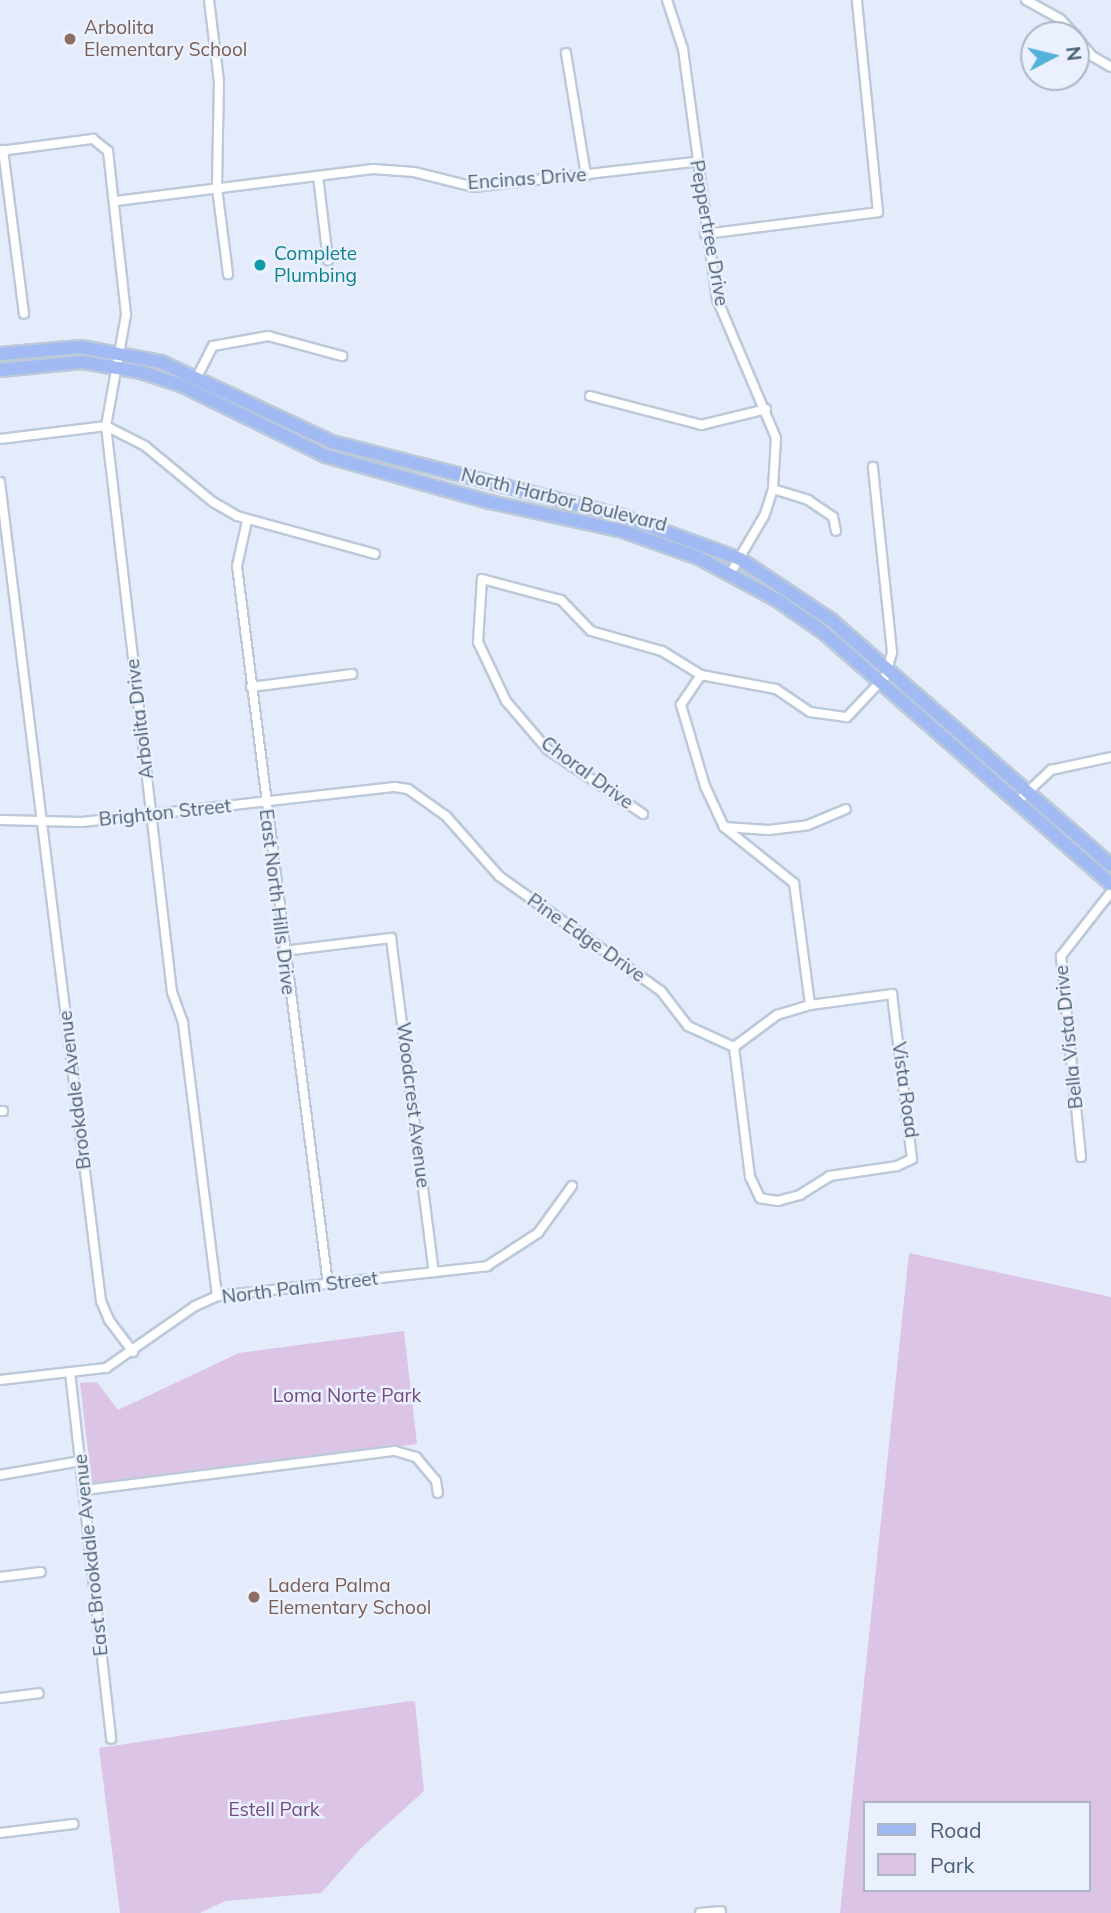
<!DOCTYPE html>
<html>
<head>
<meta charset="utf-8">
<style>
  body { margin:0 }
  #map { position:relative; width:1111px; height:1913px; overflow:hidden; background:#e4ebfa; font-family:Mulish,sans-serif }
  div>[style] { position:absolute }
  .green>* { inset:0; background:#dbc4e6 }
  .roads { filter:drop-shadow(2px 0 #bbc9d9) drop-shadow(-2px 0 #bbc9d9) drop-shadow(0 2px #bbc9d9) drop-shadow(0 -2px #bbc9d9) }
  .minor>* { height:8px; margin:-4px; padding:0 4px; transform-origin:4px; border-radius:4px; background:#fff }
  .primary>* { height:12px; margin:-6px; padding:0 6px; transform-origin:6px; border-radius:6px; background:#a2baf3 }
  .dots>* { width:19px; height:19px; translate:-50% -50%; box-sizing:border-box; border:4px solid #eaf0fd; border-radius:50% }
  span { translate:-50% -50%; white-space:nowrap; text-align:center; line-height:1.15; -webkit-text-stroke:5px #eaf0fd; paint-order:stroke }
  .education-label { font-size:19px; color:#785e54 }
  .left { translate:0 -50%; text-align:left }
  .street-label { font-size:19px; color:#4c6170 }
  .culture-label { font-size:19px; color:#0d838f }
  .park-label { font-size:19px; color:#744b80 }
  .legend { position:absolute; left:863px; top:1801px; width:228px; height:91px; box-sizing:border-box; background:#eaf0fd; border:2px solid #abb7c5; margin:0; padding:9px 12px; list-style:none; font-size:21px; color:#4c6170 }
  .legend li { display:flex; align-items:center; gap:14px; height:35px }
  .legend b { width:35px; border:2px solid #abb7c5 }
  .north { position:absolute; left:1020px; top:21px; width:70px; height:70px; box-sizing:border-box; background:#eaf0fd; border:2px solid #abb7c5; border-radius:50%; rotate:83deg; font-size:19px; font-weight:700; line-height:28px; text-align:center; color:#4c6170 }
  .north::after { content:''; display:block; margin:auto; width:24px; height:32px; background:#53b2da; clip-path:polygon(50% 0,100% 100%,50% 72%,0 100%) }
</style>
</head>
<body>
<div id="map">
  <div class="green">
    <div style="clip-path:polygon(evenodd,909px 1253px,1111px 1297px,1111px 1913px,840px 1913px,909px 1253px,864px 1803px,1088px 1803px,1088px 1890px,864px 1890px,864px 1803px)"></div>
    <div style="clip-path:polygon(404px 1331px,417px 1444px,92px 1485px,80px 1383px,97px 1382px,118px 1410px,239px 1353px)"></div>
    <div style="clip-path:polygon(410px 1701px,415px 1702px,424px 1791px,361px 1848px,321px 1893px,225px 1901px,200px 1913px,120px 1913px,99px 1748px)"></div>
  </div>
  <div class="roads">
    <div class="minor">
      <div style="left:209px;top:0;width:82px;rotate:83deg"></div>
      <div style="left:219px;top:81px;width:107px;rotate:91.1deg"></div>
      <div style="left:217px;top:188px;width:87px;rotate:82.7deg"></div>
      <div style="left:667px;top:0;width:52px;rotate:71.9deg"></div>
      <div style="left:683px;top:49px;width:252px;rotate:82.3deg"></div>
      <div style="left:717px;top:299px;width:151px;rotate:67deg"></div>
      <div style="left:776px;top:438px;width:51px;rotate:93.4deg"></div>
      <div style="left:773px;top:489px;width:28px;rotate:108deg"></div>
      <div style="left:764px;top:516px;width:67px;rotate:120.4deg"></div>
      <div style="left:1026px;top:0;width:39px;rotate:29deg"></div>
      <div style="left:1060px;top:19px;width:22px;rotate:47deg"></div>
      <div style="left:1076px;top:37px;width:25px;rotate:50deg"></div>
      <div style="left:1092px;top:56px;width:22px;rotate:30deg"></div>
      <div style="left:566px;top:53px;width:124px;rotate:80.7deg"></div>
      <div style="left:3px;top:150px;width:165px;rotate:82.7deg"></div>
      <div style="left:0;top:151px;width:94px;rotate:-7.4deg"></div>
      <div style="left:93px;top:139px;width:19px;rotate:39deg"></div>
      <div style="left:108px;top:151px;width:165px;rotate:83.7deg"></div>
      <div style="left:126px;top:315px;width:113px;rotate:100.2deg"></div>
      <div style="left:106px;top:426px;width:570px;rotate:83.35deg"></div>
      <div style="left:172px;top:992px;width:33px;rotate:70deg"></div>
      <div style="left:183px;top:1023px;width:275px;rotate:82.9deg"></div>
      <div style="left:318px;top:176px;width:85px;rotate:83.2deg"></div>
      <div style="left:116px;top:201px;width:259px;rotate:-7.1deg"></div>
      <div style="left:373px;top:169px;width:41px;rotate:4.2deg"></div>
      <div style="left:414px;top:172px;width:62px;rotate:14deg"></div>
      <div style="left:474px;top:187px;width:222px;rotate:-6.5deg"></div>
      <div style="left:705px;top:234px;width:174px;rotate:-7.2deg"></div>
      <div style="left:878px;top:212px;width:213px;rotate:-95.7deg"></div>
      <div style="left:197px;top:377px;width:35px;rotate:-63deg"></div>
      <div style="left:213px;top:346px;width:56px;rotate:-10.3deg"></div>
      <div style="left:268px;top:336px;width:77px;rotate:15.1deg"></div>
      <div style="left:590px;top:396px;width:115px;rotate:14.6deg"></div>
      <div style="left:701px;top:425px;width:67px;rotate:-13.8deg"></div>
      <div style="left:0;top:439px;width:107px;rotate:-7deg"></div>
      <div style="left:106px;top:426px;width:44px;rotate:27.1deg"></div>
      <div style="left:145px;top:446px;width:88px;rotate:39.5deg"></div>
      <div style="left:213px;top:502px;width:28px;rotate:30deg"></div>
      <div style="left:237px;top:516px;width:143px;rotate:15.4deg"></div>
      <div style="left:0;top:482px;width:825px;rotate:82.97deg"></div>
      <div style="left:101px;top:1301px;width:21px;rotate:67deg"></div>
      <div style="left:109px;top:1320px;width:40px;rotate:53deg"></div>
      <div style="left:773px;top:489px;width:37px;rotate:17deg"></div>
      <div style="left:808px;top:500px;width:30px;rotate:34deg"></div>
      <div style="left:833px;top:517px;width:14px;rotate:78deg"></div>
      <div style="left:247px;top:521px;width:46px;rotate:102.5deg"></div>
      <div style="left:237px;top:566px;width:724px;rotate:82.78deg"></div>
      <div style="left:701px;top:675px;width:36px;rotate:124deg"></div>
      <div style="left:681px;top:705px;width:84px;rotate:73.5deg"></div>
      <div style="left:705px;top:786px;width:45px;rotate:65.1deg"></div>
      <div style="left:724px;top:827px;width:90px;rotate:38.7deg"></div>
      <div style="left:794px;top:883px;width:123px;rotate:82.5deg"></div>
      <div style="left:251px;top:687px;width:102px;rotate:-7.3deg"></div>
      <div style="left:1017px;top:802px;width:47px;rotate:-43.3deg"></div>
      <div style="left:1051px;top:770px;width:61px;rotate:-12.2deg"></div>
      <div style="left:643px;top:814px;width:116px;rotate:-145.9deg"></div>
      <div style="left:547px;top:749px;width:63px;rotate:-130.5deg"></div>
      <div style="left:506px;top:701px;width:65px;rotate:-115.4deg"></div>
      <div style="left:478px;top:642px;width:63px;rotate:-86.4deg"></div>
      <div style="left:482px;top:579px;width:82px;rotate:14.9deg"></div>
      <div style="left:561px;top:600px;width:43px;rotate:45.9deg"></div>
      <div style="left:591px;top:631px;width:74px;rotate:15.7deg"></div>
      <div style="left:662px;top:651px;width:46px;rotate:31.6deg"></div>
      <div style="left:701px;top:675px;width:76px;rotate:10.6deg"></div>
      <div style="left:776px;top:689px;width:41px;rotate:34.1deg"></div>
      <div style="left:810px;top:712px;width:37px;rotate:8deg"></div>
      <div style="left:847px;top:717px;width:55px;rotate:-46.5deg"></div>
      <div style="left:885px;top:677px;width:26px;rotate:-74deg"></div>
      <div style="left:892px;top:652px;width:186px;rotate:-95.9deg"></div>
      <div style="left:0;top:820px;width:82px;rotate:1.4deg"></div>
      <div style="left:82px;top:822px;width:315px;rotate:-6.4deg"></div>
      <div style="left:395px;top:787px;width:13px;rotate:9deg"></div>
      <div style="left:408px;top:789px;width:47px;rotate:35.4deg"></div>
      <div style="left:446px;top:816px;width:80px;rotate:48.5deg"></div>
      <div style="left:499px;top:876px;width:199px;rotate:35.4deg"></div>
      <div style="left:661px;top:991px;width:44px;rotate:52.4deg"></div>
      <div style="left:688px;top:1026px;width:51px;rotate:24.5deg"></div>
      <div style="left:724px;top:827px;width:45px;rotate:3.8deg"></div>
      <div style="left:769px;top:830px;width:39px;rotate:-7deg"></div>
      <div style="left:808px;top:825px;width:41px;rotate:-22.8deg"></div>
      <div style="left:283px;top:951px;width:109px;rotate:-6.9deg"></div>
      <div style="left:391px;top:938px;width:337px;rotate:82.7deg"></div>
      <div style="left:892px;top:994px;width:166px;rotate:83.1deg"></div>
      <div style="left:912px;top:1159px;width:17px;rotate:155deg"></div>
      <div style="left:897px;top:1166px;width:68px;rotate:171.5deg"></div>
      <div style="left:830px;top:1176px;width:36px;rotate:148deg"></div>
      <div style="left:800px;top:1195px;width:23px;rotate:165deg"></div>
      <div style="left:778px;top:1201px;width:18px;rotate:-171deg"></div>
      <div style="left:760px;top:1198px;width:23px;rotate:-115deg"></div>
      <div style="left:750px;top:1177px;width:131px;rotate:-97deg"></div>
      <div style="left:734px;top:1047px;width:54px;rotate:-36.7deg"></div>
      <div style="left:777px;top:1015px;width:34px;rotate:-17deg"></div>
      <div style="left:810px;top:1005px;width:83px;rotate:-7.6deg"></div>
      <div style="left:0;top:1111px;width:3px"></div>
      <div style="left:1081px;top:1157px;width:202px;rotate:-95.7deg"></div>
      <div style="left:1061px;top:956px;width:81px;rotate:-52deg"></div>
      <div style="left:70px;top:1372px;width:369px;rotate:83.6deg"></div>
      <div style="left:0;top:1380px;width:107px;rotate:-6.5deg"></div>
      <div style="left:106px;top:1368px;width:108px;rotate:-34.9deg"></div>
      <div style="left:195px;top:1306px;width:24px;rotate:-24deg"></div>
      <div style="left:217px;top:1296px;width:272px;rotate:-6.3deg"></div>
      <div style="left:487px;top:1266px;width:61px;rotate:-32.9deg"></div>
      <div style="left:538px;top:1233px;width:58px;rotate:-54.1deg"></div>
      <div style="left:0;top:1475px;width:82px;rotate:-9.8deg"></div>
      <div style="left:85px;top:1490px;width:312px;rotate:-7.2deg"></div>
      <div style="left:395px;top:1451px;width:22px;rotate:16deg"></div>
      <div style="left:416px;top:1457px;width:31px;rotate:50deg"></div>
      <div style="left:436px;top:1481px;width:12px;rotate:81deg"></div>
      <div style="left:0;top:1577px;width:41px;rotate:-7deg"></div>
      <div style="left:0;top:1698px;width:39px;rotate:-7deg"></div>
      <div style="left:0;top:1833px;width:74px;rotate:-7deg"></div>
      <div style="left:700px;top:1913px;width:21px;rotate:-5deg"></div>
    </div>
    <div class="primary">
      <div style="left:0;top:354px;width:81px;rotate:-4.9deg"></div>
      <div style="left:81px;top:347px;width:81px;rotate:10.6deg"></div>
      <div style="left:161px;top:362px;width:189px;rotate:25.1deg"></div>
      <div style="left:332px;top:442px;width:299px;rotate:14.3deg"></div>
      <div style="left:622px;top:516px;width:126px;rotate:20deg"></div>
      <div style="left:740px;top:559px;width:110px;rotate:33.8deg"></div>
      <div style="left:831px;top:620px;width:372px;rotate:41.2deg"></div>
      <div style="left:0;top:370px;width:82px;rotate:-5.6deg"></div>
      <div style="left:82px;top:362px;width:60px;rotate:9.6deg"></div>
      <div style="left:141px;top:372px;width:44px;rotate:18.4deg"></div>
      <div style="left:183px;top:386px;width:159px;rotate:26.1deg"></div>
      <div style="left:326px;top:456px;width:170px;rotate:15.7deg"></div>
      <div style="left:490px;top:502px;width:136px;rotate:12.3deg"></div>
      <div style="left:623px;top:531px;width:81px;rotate:19.6deg"></div>
      <div style="left:699px;top:558px;width:89px;rotate:28.3deg"></div>
      <div style="left:777px;top:600px;width:56px;rotate:34.8deg"></div>
      <div style="left:823px;top:632px;width:383px;rotate:41.2deg"></div>
    </div>
  </div>
  <div class="dots">
    <div style="left:70px;top:39px;background:#8d6e63"></div>
    <div style="left:260px;top:265px;background:#0f9aa8"></div>
    <div style="left:254px;top:1597px;background:#8d6e63"></div>
  </div>
  <div class="education-label">
    <span class="left" style="left:84px;top:39px">Arbolita<br>Elementary School</span>
    <span class="left" style="left:268px;top:1597px">Ladera Palma<br>Elementary School</span>
  </div>
  <div class="street-label">
    <span style="left:527px;top:179px;rotate:-4deg">Encinas Drive</span>
    <span style="left:709px;top:233px;rotate:80deg">Peppertree Drive</span>
    <span style="left:564px;top:500px;rotate:14deg">North Harbor Boulevard</span>
    <span style="left:140px;top:719px;rotate:-97deg">Arbolita Drive</span>
    <span style="left:587px;top:773px;rotate:36deg">Choral Drive</span>
    <span style="left:165px;top:813px;rotate:-6deg">Brighton Street</span>
    <span style="left:277px;top:902px;rotate:83deg">East North Hills Drive</span>
    <span style="left:586px;top:938px;rotate:35deg">Pine Edge Drive</span>
    <span style="left:1069px;top:1037px;rotate:-96deg">Bella Vista Drive</span>
    <span style="left:75px;top:1090px;rotate:-97deg">Brookdale Avenue</span>
    <span style="left:905px;top:1090px;rotate:82deg">Vista Road</span>
    <span style="left:413px;top:1105px;rotate:83deg">Woodcrest Avenue</span>
    <span style="left:300px;top:1288px;rotate:-7deg">North Palm Street</span>
    <span style="left:91px;top:1555px;rotate:-96deg">East Brookdale Avenue</span>
  </div>
  <div class="culture-label">
    <span class="left" style="left:274px;top:265px">Complete<br>Plumbing</span>
  </div>
  <div class="park-label">
    <span style="left:347px;top:1396px">Loma Norte Park</span>
    <span style="left:274px;top:1810px">Estell Park</span>
  </div>
  <ul class="legend">
  <li><b style="height:9px;background:#a2baf3"></b>Road</li>
  <li><b style="height:19px;background:#dbc4e6"></b>Park</li>
  </ul>
  <div class="north">N</div>
</div>
</body>
</html>
